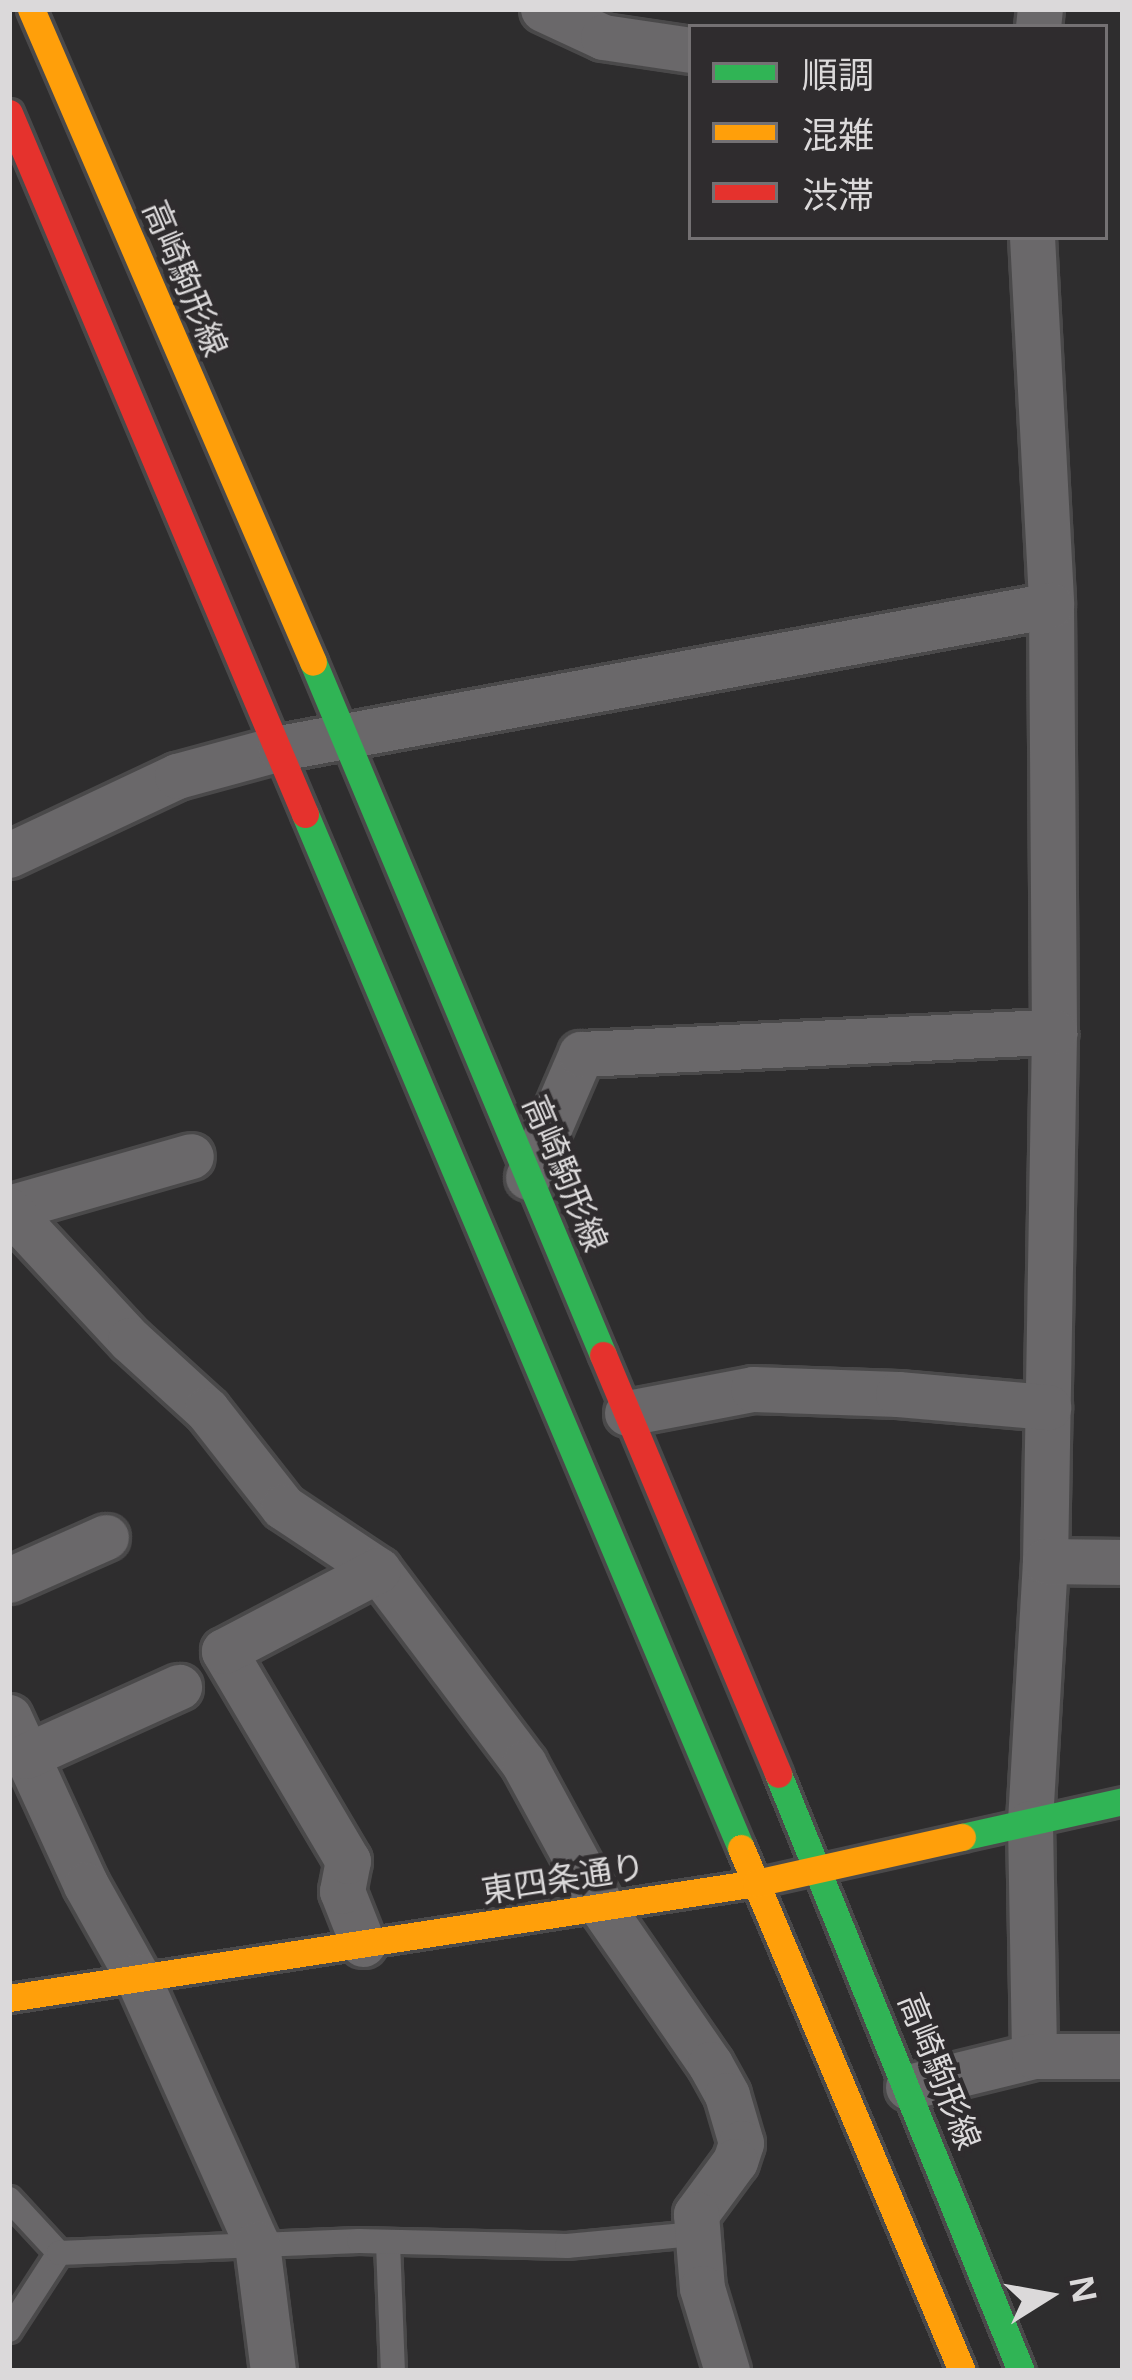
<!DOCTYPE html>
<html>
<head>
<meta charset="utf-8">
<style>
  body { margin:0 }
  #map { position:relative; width:1132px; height:2380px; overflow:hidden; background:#2e2d2e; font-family:"Open Sans","Noto Sans JP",sans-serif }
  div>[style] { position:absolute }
  .roads { filter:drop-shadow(3px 0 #4a494a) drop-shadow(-3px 0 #4a494a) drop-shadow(0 3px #4a494a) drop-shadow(0 -3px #4a494a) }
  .lane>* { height:24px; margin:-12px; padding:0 12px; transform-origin:12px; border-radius:12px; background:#6a686a }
  .street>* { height:45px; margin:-22.5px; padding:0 22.5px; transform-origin:22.5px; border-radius:22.5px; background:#6a686a }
  .fast>* { height:27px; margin:-13.5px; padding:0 13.5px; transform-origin:13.5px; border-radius:13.5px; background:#30b455 }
  .slow>* { height:27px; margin:-13.5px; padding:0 13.5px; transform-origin:13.5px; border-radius:13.5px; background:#ff9f0a }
  .jam>* { height:27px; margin:-13.5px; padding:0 13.5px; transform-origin:13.5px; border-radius:13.5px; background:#e5322d }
  span { translate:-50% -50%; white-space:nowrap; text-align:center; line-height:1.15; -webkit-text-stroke:9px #2f2c2e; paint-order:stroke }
  .street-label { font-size:33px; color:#dbd9da }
  .frame { position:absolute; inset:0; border:12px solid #dbd9da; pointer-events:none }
  .legend { position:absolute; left:688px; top:24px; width:420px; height:216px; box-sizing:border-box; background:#2f2c2e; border:3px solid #747173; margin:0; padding:15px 21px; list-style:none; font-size:36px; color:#dbd9da }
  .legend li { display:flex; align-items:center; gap:24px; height:60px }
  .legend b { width:60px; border:3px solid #747173 }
  .north { position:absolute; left:988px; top:2236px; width:120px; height:120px; -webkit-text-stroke:9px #2f2c2e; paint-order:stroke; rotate:79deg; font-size:33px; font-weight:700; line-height:48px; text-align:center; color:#dbd9da }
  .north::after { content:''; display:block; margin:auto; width:42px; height:54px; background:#dbd9da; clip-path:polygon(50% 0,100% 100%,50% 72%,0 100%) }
</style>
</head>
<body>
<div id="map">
  <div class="roads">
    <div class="lane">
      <div style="left:9px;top:2199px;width:74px;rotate:47.2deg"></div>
      <div style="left:388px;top:2243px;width:128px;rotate:87.8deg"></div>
      <div style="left:9px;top:2330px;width:92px;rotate:-57deg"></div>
      <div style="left:59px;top:2253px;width:300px;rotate:-2.3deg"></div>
      <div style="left:359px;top:2241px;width:208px;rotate:1.4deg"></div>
      <div style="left:567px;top:2246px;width:129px;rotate:-5.4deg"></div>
    </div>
    <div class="street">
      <div style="left:543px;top:9px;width:66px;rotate:25deg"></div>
      <div style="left:603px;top:37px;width:89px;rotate:8.4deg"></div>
      <div style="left:1038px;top:27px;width:18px;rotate:-84deg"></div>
      <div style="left:1032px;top:237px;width:368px;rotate:87deg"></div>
      <div style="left:1051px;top:605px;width:427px;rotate:89.6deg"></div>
      <div style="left:1054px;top:1032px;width:529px;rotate:90.97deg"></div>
      <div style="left:1045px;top:1561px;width:262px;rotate:93.3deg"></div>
      <div style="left:1030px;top:1823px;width:233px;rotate:89deg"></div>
      <div style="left:9px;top:855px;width:186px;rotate:-25.2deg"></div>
      <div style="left:177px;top:776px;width:107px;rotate:-15.2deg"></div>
      <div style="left:280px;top:748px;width:784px;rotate:-10.51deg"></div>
      <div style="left:528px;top:1177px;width:134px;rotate:-66.7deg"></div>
      <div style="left:581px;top:1054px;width:474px;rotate:-2.7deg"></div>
      <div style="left:9px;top:1208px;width:189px;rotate:-15.9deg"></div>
      <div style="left:9px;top:1210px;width:178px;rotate:47.1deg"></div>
      <div style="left:130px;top:1340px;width:104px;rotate:42.3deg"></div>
      <div style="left:207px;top:1410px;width:123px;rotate:51.9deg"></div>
      <div style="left:283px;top:1507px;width:114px;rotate:33.6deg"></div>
      <div style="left:378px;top:1570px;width:243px;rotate:53deg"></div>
      <div style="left:524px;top:1764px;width:165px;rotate:61.4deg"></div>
      <div style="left:603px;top:1909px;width:188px;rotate:55.4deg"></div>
      <div style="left:710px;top:2064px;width:35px;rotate:61deg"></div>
      <div style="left:727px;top:2095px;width:50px;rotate:73.7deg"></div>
      <div style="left:741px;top:2143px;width:19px;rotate:108deg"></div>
      <div style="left:735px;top:2161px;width:66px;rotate:126.3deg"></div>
      <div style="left:696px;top:2214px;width:74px;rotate:85.4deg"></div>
      <div style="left:702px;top:2288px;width:87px;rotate:73.2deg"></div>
      <div style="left:627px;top:1413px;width:128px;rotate:-10.8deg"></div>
      <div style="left:753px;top:1389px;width:145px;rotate:2deg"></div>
      <div style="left:898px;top:1394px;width:151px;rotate:5deg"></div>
      <div style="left:1045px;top:1561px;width:78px;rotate:0.7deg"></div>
      <div style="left:9px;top:1580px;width:106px;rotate:-23.9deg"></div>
      <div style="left:9px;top:1717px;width:185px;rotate:65.4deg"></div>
      <div style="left:86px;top:1885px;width:104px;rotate:60.7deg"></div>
      <div style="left:137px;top:1976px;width:294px;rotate:65.9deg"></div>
      <div style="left:257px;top:2244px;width:128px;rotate:82.8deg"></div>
      <div style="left:26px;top:1756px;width:168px;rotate:-24.3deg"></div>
      <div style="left:363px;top:1944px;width:57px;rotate:-111.6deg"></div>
      <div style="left:342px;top:1891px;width:31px;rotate:-79deg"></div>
      <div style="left:348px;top:1861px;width:244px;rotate:-120.6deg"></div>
      <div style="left:224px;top:1651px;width:174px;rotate:-27.7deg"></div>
      <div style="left:908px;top:2087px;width:130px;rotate:-13.8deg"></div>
      <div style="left:1034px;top:2056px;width:89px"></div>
    </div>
    <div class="fast">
      <div style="left:313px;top:662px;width:751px;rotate:67.29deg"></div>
      <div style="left:305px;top:814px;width:1122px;rotate:67.14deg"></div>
      <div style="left:778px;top:1774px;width:645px;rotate:67.85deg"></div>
      <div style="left:962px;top:1837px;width:165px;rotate:-12.6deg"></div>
    </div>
    <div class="slow">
      <div style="left:31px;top:9px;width:711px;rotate:66.64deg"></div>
      <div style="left:741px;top:1848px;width:568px;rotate:67.09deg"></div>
      <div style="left:9px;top:1998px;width:756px;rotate:-8.75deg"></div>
      <div style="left:756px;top:1883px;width:211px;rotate:-12.6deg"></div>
    </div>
    <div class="jam">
      <div style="left:9px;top:113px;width:761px;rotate:67.11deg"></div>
      <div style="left:603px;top:1355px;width:454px;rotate:67.3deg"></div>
    </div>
  </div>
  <div class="street-label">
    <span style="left:186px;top:278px;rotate:67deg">高崎駒形線</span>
    <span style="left:566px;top:1173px;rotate:67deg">高崎駒形線</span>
    <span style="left:563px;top:1878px;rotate:-9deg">東四条通り</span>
    <span style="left:940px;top:2071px;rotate:68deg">高崎駒形線</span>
  </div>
  <div class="frame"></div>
  <ul class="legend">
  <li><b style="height:15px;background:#30b455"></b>順調</li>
  <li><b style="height:15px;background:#ff9f0a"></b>混雑</li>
  <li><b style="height:15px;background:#e5322d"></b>渋滞</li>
  </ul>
  <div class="north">N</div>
</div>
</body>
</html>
